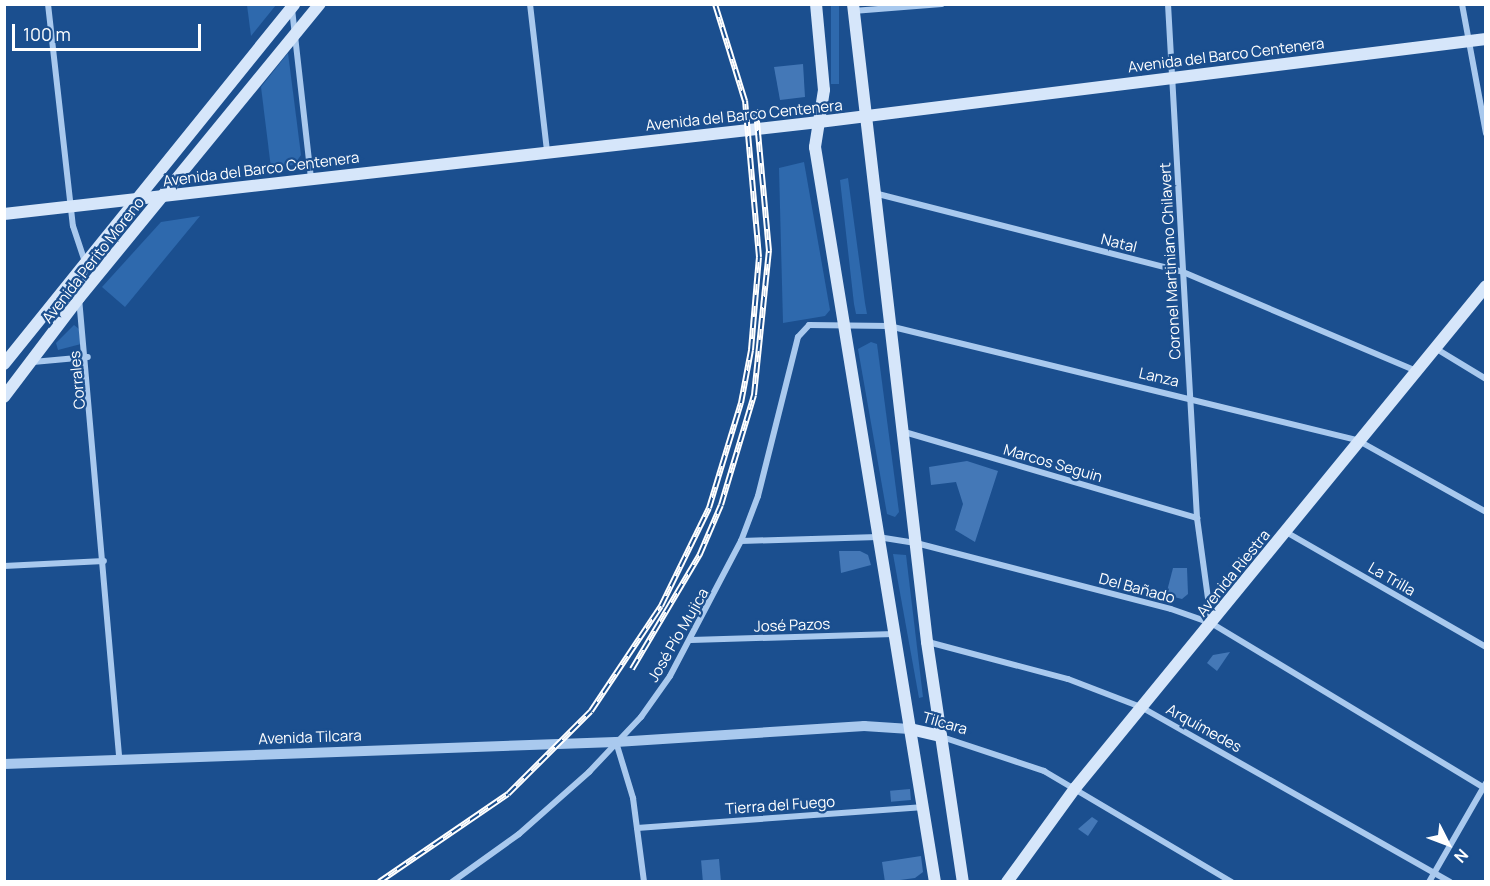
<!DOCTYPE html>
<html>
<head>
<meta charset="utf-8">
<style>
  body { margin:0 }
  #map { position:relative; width:1490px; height:886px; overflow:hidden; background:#1b4f8f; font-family:Manrope,sans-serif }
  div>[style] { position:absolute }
  .green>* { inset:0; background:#2e69ad; transform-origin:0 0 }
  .building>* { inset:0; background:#4478b7; transform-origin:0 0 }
  .minor>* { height:6px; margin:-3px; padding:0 3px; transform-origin:3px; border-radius:3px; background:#a9c9ee }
  .tertiary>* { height:10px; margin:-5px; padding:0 5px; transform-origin:5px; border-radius:5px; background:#a9c9ee }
  .secondary>* { height:12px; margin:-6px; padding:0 6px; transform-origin:6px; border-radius:6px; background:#d6e6fa }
  .rail>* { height:6px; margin-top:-3px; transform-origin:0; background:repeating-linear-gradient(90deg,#1b4f8f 0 11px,#fff 0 22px); box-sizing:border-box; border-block:2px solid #fff }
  span { translate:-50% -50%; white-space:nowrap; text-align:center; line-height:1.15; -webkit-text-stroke:4.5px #1b4f8f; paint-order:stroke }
  .street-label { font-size:15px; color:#fff }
  .frame { position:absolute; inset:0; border:6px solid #fff; pointer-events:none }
  .north { position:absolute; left:1418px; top:814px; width:60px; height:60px; -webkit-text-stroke:4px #1b4f8f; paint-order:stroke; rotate:132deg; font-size:16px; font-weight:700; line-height:24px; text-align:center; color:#fff }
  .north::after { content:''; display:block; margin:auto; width:21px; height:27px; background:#fff; clip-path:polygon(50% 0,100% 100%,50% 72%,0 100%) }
  .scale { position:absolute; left:12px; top:24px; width:189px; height:27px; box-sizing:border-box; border:3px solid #fff; border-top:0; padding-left:8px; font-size:18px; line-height:21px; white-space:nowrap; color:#fff; -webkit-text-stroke:4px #1b4f8f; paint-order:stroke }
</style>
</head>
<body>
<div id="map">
  <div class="green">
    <div style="clip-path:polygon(247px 5px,276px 5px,251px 36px)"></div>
    <div style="left:831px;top:5px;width:8px;height:79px"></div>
    <div style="clip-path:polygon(288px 53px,301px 155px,294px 165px,271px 168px,261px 87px)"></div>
    <div style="clip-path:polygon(804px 162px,830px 310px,825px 316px,783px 323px,779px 168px)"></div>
    <div style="clip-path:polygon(848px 178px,865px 303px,867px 314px,856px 314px,854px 304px,840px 180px)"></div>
    <div style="clip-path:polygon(200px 216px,125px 307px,102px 287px,161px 222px)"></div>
    <div style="clip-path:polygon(74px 325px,79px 329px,81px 344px,58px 350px,56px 343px)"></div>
    <div style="clip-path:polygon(871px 342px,877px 344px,899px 512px,895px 517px,887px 514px,858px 349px)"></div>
    <div style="clip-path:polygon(893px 554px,906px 555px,923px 697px,919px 698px)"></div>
  </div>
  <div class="building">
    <div style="clip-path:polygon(803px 64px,805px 97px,780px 100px,774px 67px)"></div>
    <div style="clip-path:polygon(967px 461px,998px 471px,975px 542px,955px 530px,963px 504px,956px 482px,931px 485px,929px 467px)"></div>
    <div style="clip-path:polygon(839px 551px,860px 551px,868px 555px,871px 565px,841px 573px)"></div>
    <div style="clip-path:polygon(1173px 568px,1187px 568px,1188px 594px,1182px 599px,1166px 595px)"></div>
    <div style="clip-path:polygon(1230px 652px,1217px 671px,1207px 663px,1213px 655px)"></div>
    <div style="left:910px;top:789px;width:11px;height:20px;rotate:85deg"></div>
    <div style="clip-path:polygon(1092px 817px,1098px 821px,1088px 836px,1078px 829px)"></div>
    <div style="clip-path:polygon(921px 856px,923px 872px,915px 878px,885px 882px,882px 862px)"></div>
    <div style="left:719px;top:859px;width:23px;height:18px;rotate:85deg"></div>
  </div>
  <div class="minor">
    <div style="left:48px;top:4px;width:223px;rotate:83.6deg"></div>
    <div style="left:73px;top:226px;width:41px;rotate:71.6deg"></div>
    <div style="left:86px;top:265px;width:34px;rotate:102deg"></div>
    <div style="left:79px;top:298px;width:462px;rotate:85deg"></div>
    <div style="left:530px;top:4px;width:149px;rotate:83.4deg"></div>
    <div style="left:1168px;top:4px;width:515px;rotate:86.77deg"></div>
    <div style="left:1197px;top:518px;width:103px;rotate:82.2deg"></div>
    <div style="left:1462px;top:4px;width:132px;rotate:79.5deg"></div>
    <div style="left:292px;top:9px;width:170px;rotate:83.6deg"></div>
    <div style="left:853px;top:11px;width:89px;rotate:-4.5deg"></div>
    <div style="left:874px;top:193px;width:319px;rotate:14.3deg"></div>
    <div style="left:1183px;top:272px;width:253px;rotate:23deg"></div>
    <div style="left:1435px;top:348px;width:60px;rotate:31.3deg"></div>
    <div style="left:33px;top:362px;width:55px;rotate:-5.2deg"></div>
    <div style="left:901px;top:431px;width:309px;rotate:16.4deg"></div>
    <div style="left:1286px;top:532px;width:231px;rotate:29.9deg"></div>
    <div style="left:741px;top:541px;width:137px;rotate:-1.7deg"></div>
    <div style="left:878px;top:537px;width:38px;rotate:9deg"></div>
    <div style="left:916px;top:543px;width:263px;rotate:14.5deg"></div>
    <div style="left:1171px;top:609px;width:42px;rotate:19.3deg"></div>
    <div style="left:1211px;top:623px;width:321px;rotate:31.1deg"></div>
    <div style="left:4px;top:566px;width:100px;rotate:-2.9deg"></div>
    <div style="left:691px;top:640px;width:203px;rotate:-1.7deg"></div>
    <div style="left:928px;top:642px;width:145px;rotate:14.8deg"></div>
    <div style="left:1068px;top:679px;width:78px;rotate:21deg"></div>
    <div style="left:1141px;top:707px;width:355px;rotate:29.5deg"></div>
    <div style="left:942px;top:737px;width:108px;rotate:18.4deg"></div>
    <div style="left:1044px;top:771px;width:218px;rotate:30.6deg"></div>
    <div style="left:616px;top:742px;width:59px;rotate:73.1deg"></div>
    <div style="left:633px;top:798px;width:85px;rotate:82.5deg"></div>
    <div style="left:637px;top:828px;width:288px;rotate:-4.2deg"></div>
    <div style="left:452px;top:882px;width:82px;rotate:-35.6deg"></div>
    <div style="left:519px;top:834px;width:94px;rotate:-41.5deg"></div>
    <div style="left:589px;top:772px;width:76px;rotate:-46.6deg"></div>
    <div style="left:641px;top:717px;width:50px;rotate:-54.7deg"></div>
    <div style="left:670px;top:676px;width:153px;rotate:-62.3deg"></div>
    <div style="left:741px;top:541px;width:48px;rotate:-69.3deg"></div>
    <div style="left:758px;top:496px;width:164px;rotate:-75.9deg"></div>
    <div style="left:798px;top:337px;width:16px;rotate:-47deg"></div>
    <div style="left:809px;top:325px;width:80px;rotate:0.7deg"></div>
    <div style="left:889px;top:326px;width:484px;rotate:13.7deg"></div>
    <div style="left:1359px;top:441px;width:145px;rotate:29.2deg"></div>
    <div style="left:1429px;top:882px;width:114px;rotate:-60.1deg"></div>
  </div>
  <div class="tertiary">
    <div style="left:4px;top:764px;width:612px;rotate:-2.06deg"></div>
    <div style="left:616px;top:742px;width:249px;rotate:-3.7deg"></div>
    <div style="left:864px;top:726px;width:46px;rotate:3.7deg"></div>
  </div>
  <div class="secondary">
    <div style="left:816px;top:4px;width:86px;rotate:84.7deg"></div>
    <div style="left:824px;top:90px;width:58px;rotate:99deg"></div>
    <div style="left:815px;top:147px;width:745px;rotate:80.73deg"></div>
    <div style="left:853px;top:4px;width:642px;rotate:83.38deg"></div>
    <div style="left:927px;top:642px;width:243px;rotate:81.5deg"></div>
    <div style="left:4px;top:214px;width:820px;rotate:-6.44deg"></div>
    <div style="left:819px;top:122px;width:672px;rotate:-7.09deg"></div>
    <div style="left:4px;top:364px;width:462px;rotate:-51.1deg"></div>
    <div style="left:4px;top:397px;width:124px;rotate:-52.9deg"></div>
    <div style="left:79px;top:298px;width:380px;rotate:-50.7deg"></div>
    <div style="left:910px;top:729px;width:32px;rotate:13deg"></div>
    <div style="left:1007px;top:882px;width:117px;rotate:-54deg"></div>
    <div style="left:1076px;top:787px;width:647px;rotate:-50.7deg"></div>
  </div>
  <div class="rail">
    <div style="left:632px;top:669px;width:134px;rotate:-59.4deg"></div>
    <div style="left:700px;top:554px;width:53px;rotate:-66.8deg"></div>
    <div style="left:721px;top:505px;width:115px;rotate:-73.3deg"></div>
    <div style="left:754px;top:395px;width:145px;rotate:-84.1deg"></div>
    <div style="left:769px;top:251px;width:142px;rotate:-95.3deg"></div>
    <div style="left:379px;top:882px;width:156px;rotate:-34.3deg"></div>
    <div style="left:508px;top:794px;width:117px;rotate:-45deg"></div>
    <div style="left:591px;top:711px;width:126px;rotate:-56.3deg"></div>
    <div style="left:661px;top:606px;width:109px;rotate:-63.9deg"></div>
    <div style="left:709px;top:508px;width:110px;rotate:-73.1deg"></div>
    <div style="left:741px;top:403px;width:54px;rotate:-79.3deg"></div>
    <div style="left:751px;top:350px;width:93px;rotate:-85.1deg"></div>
    <div style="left:759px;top:257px;width:157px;rotate:-95.1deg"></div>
    <div style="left:745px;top:101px;width:102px;rotate:-107.2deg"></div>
  </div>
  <div class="street-label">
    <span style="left:1226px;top:55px;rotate:-7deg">Avenida del Barco Centenera</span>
    <span style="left:744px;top:115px;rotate:-6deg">Avenida del Barco Centenera</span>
    <span style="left:261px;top:169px;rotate:-7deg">Avenida del Barco Centenera</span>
    <span style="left:1119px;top:243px;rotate:14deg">Natal</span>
    <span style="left:93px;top:260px;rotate:-52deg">Avenida Perito Moreno</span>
    <span style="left:1170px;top:261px;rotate:-93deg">Coronel Martiniano Chilavert</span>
    <span style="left:1159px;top:377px;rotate:13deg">Lanza</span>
    <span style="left:77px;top:380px;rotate:-95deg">Corrales</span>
    <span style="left:1053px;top:463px;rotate:16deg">Marcos Seguin</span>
    <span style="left:1233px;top:573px;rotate:-51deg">Avenida Riestra</span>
    <span style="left:1392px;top:579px;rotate:30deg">La Trilla</span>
    <span style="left:1137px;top:588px;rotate:15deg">Del Bañado</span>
    <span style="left:792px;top:625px;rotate:-2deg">José Pazos</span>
    <span style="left:678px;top:635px;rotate:-60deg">José Pío Mujica</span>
    <span style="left:945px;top:723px;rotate:16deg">Tilcara</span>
    <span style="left:1204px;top:728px;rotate:29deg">Arquímedes</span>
    <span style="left:310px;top:737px;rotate:-2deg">Avenida Tilcara</span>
    <span style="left:780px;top:805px;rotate:-4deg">Tierra del Fuego</span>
  </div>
  <div class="frame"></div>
  <div class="north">N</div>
  <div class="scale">100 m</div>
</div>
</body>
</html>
